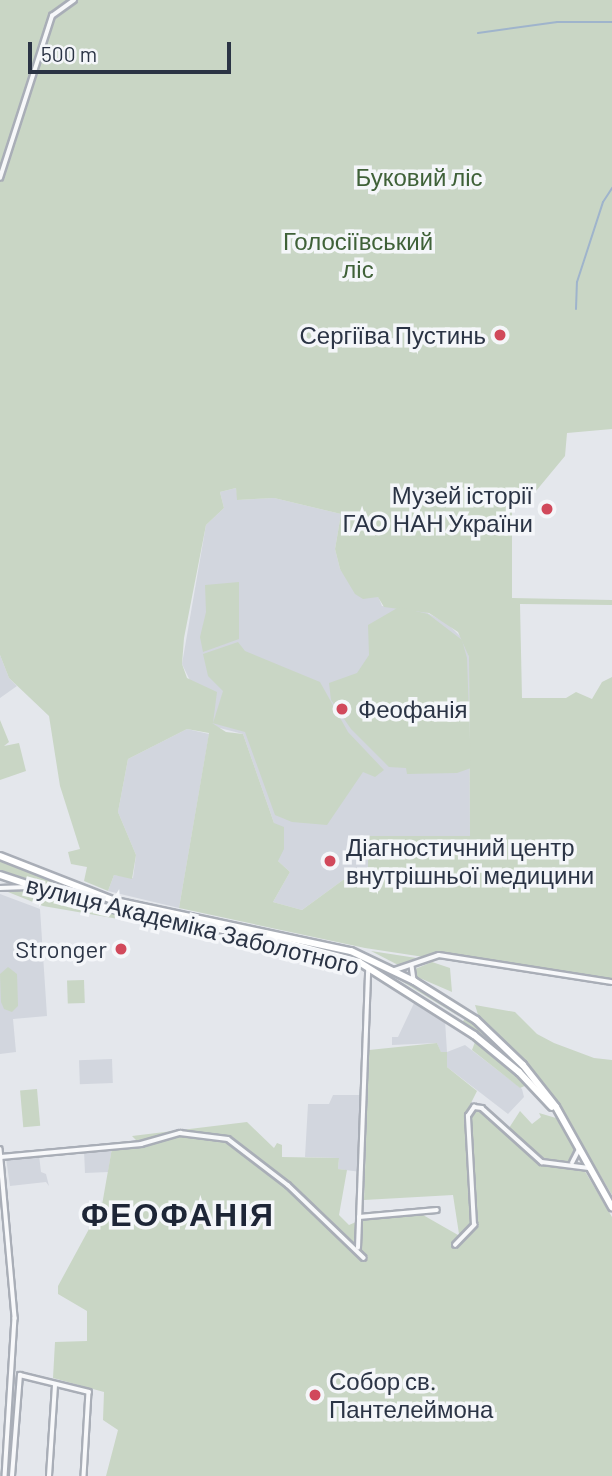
<!DOCTYPE html>
<html>
<head>
<meta charset="utf-8">
<style>
  body { margin:0 }
  #map { position:relative; width:612px; height:1476px; overflow:hidden; background:#e4e7ec; font-family:Barlow,sans-serif }
  div>[style] { position:absolute }
  .built>* { inset:0; background:#d2d6de; transform-origin:0 0 }
  .green>* { inset:0; background:#c9d6c5; transform-origin:0 0 }
  .stream>* { height:2px; margin:-1px; padding:0 1px; transform-origin:1px; border-radius:1px; background:#9fb4cc }
  .roads { filter:drop-shadow(2px 0 #a9aeb7) drop-shadow(-2px 0 #a9aeb7) drop-shadow(0 2px #a9aeb7) drop-shadow(0 -2px #a9aeb7) }
  .minor>* { height:3.5px; margin:-1.75px; padding:0 1.75px; transform-origin:1.75px; border-radius:1.75px; background:#f7f8fa }
  .highway>* { height:6px; margin:-3px; padding:0 3px; transform-origin:3px; border-radius:3px; background:#fff }
  .dots>* { width:19px; height:19px; translate:-50% -50%; box-sizing:border-box; border:4px solid #f4f6f9; border-radius:50% }
  span { translate:-50% -50%; white-space:nowrap; text-align:center; line-height:1.15; -webkit-text-stroke:7px #f4f6f9; paint-order:stroke }
  .park-label { font-size:24px; color:#3f6138 }
  .poi-label { font-size:24px; color:#2b3445 }
  .right { translate:-100% -50%; text-align:right }
  .left { translate:0 -50%; text-align:left }
  .street-label { font-size:24px; color:#2b3445 }
  .district-label { font-size:32px; color:#1d2536; font-weight:700; letter-spacing:2px }
  .scale { position:absolute; left:28px; top:42px; width:203px; height:32px; box-sizing:border-box; border:4px solid #2b3445; border-top:0; padding-left:9px; font-size:21px; line-height:24px; white-space:nowrap; color:#2b3445; -webkit-text-stroke:5px #f4f6f9; paint-order:stroke }
</style>
</head>
<body>
<div id="map">
  <div class="built">
    <div style="clip-path:polygon(236px 488px,238px 500px,274px 498px,341px 514px,335px 549px,340px 569px,354px 587px,363px 595px,378px 596px,382px 606px,422px 610px,448px 624px,463px 639px,469px 657px,470px 836px,368px 836px,368px 876px,343px 880px,302px 910px,273px 902px,290px 872px,278px 861px,274px 823px,243px 734px,212px 726px,182px 664px,206px 525px,224px 508px,220px 492px)"></div>
    <div style="clip-path:polygon(0 655px,9px 678px,17px 686px,0 698px)"></div>
    <div style="clip-path:polygon(187px 729px,209px 734px,179px 908px,108px 891px,114px 875px,133px 878px,136px 855px,118px 812px,128px 759px)"></div>
    <div style="clip-path:polygon(0 894px,40px 909px,47px 1016px,13px 1019px,16px 1052px,0 1054px)"></div>
    <div style="clip-path:polygon(415px 1001px,445px 1020px,447px 1052px,465px 1045px,522px 1089px,524px 1097px,508px 1114px,447px 1067px,437px 1043px,392px 1045px,392px 1037px,398px 1037px)"></div>
    <div style="left:112px;top:1059px;width:24px;height:33px;rotate:88deg"></div>
    <div style="clip-path:polygon(333px 1095px,364px 1095px,361px 1172px,338px 1169px,339px 1158px,305px 1157px,308px 1104px,329px 1104px)"></div>
    <div style="clip-path:polygon(112px 1148px,108px 1172px,85px 1173px,84px 1150px)"></div>
    <div style="clip-path:polygon(39px 1155px,41px 1172px,46px 1174px,49px 1186px,46px 1182px,10px 1186px,6px 1158px)"></div>
  </div>
  <div class="green">
    <div style="clip-path:polygon(evenodd,0 0,612px 0,612px 429px,567px 433px,565px 456px,531px 497px,512px 503px,512px 598px,612px 600px,612px 605px,520px 604px,522px 698px,566px 698px,576px 692px,592px 699px,602px 682px,612px 677px,612px 980px,443px 952px,424px 957px,365px 948px,179px 908px,209px 733px,187px 729px,128px 759px,118px 812px,136px 855px,132px 879px,114px 875px,108px 891px,84px 881px,87px 867px,71px 864px,68px 852px,80px 849px,60px 786px,49px 716px,9px 678px,0 655px,0 0,236px 488px,237px 500px,274px 498px,341px 514px,335px 549px,340px 569px,355px 594px,363px 599px,378px 597px,384px 607px,429px 613px,458px 632px,469px 657px,470px 836px,368px 836px,368px 876px,343px 880px,302px 910px,273px 902px,290px 872px,278px 861px,284px 849px,284px 827px,274px 823px,243px 734px,226px 732px,212px 723px,245px 732px,275px 815px,292px 822px,327px 825px,363px 772px,375px 777px,384px 770px,348px 732px,320px 682px,245px 651px,238px 642px,203px 654px,208px 676px,223px 691px,213px 723px,217px 692px,187px 678px,182px 664px,184px 638px,206px 525px,224px 508px,220px 492px,236px 488px)"></div>
    <div style="clip-path:polygon(239px 582px,239px 639px,203px 652px,200px 637px,206px 612px,205px 585px)"></div>
    <div style="clip-path:polygon(399px 607px,428px 614px,462px 640px,467px 658px,471px 768px,457px 773px,407px 774px,406px 768px,389px 767px,351px 729px,331px 700px,329px 683px,357px 673px,369px 655px,368px 625px)"></div>
    <div style="clip-path:polygon(0 720px,9px 742px,4px 746px,19px 743px,26px 771px,0 780px)"></div>
    <div style="clip-path:polygon(0 860px,73px 891px,147px 913px,33px 885px,0 871px)"></div>
    <div style="clip-path:polygon(19px 889px,130px 918px,130px 921px,43px 906px,8px 892px)"></div>
    <div style="clip-path:polygon(149px 913px,252px 931px,347px 953px,375px 964px,413px 983px,460px 1017px,385px 971px,347px 954px)"></div>
    <div style="clip-path:polygon(371px 951px,423px 959px,402px 967px)"></div>
    <div style="clip-path:polygon(432px 962px,450px 968px,452px 992px,415px 976px,415px 969px)"></div>
    <div style="clip-path:polygon(8px 967px,17px 974px,18px 1006px,12px 1012px,4px 1009px,1px 1002px,0 974px)"></div>
    <div style="left:84px;top:980px;width:23px;height:17px;rotate:88deg"></div>
    <div style="clip-path:polygon(475px 1005px,515px 1012px,537px 1034px,554px 1043px,594px 1058px,612px 1060px,612px 1195px,551px 1092px,479px 1018px)"></div>
    <div style="clip-path:polygon(467px 1015px,513px 1057px,532px 1081px,462px 1023px)"></div>
    <div style="clip-path:polygon(475px 1042px,497px 1057px,527px 1085px,520px 1088px,472px 1050px)"></div>
    <div style="clip-path:polygon(437px 1043px,441px 1052px,447px 1052px,447px 1067px,477px 1091px,465px 1115px,472px 1226px,464px 1234px,459px 1234px,453px 1195px,364px 1200px,369px 1050px)"></div>
    <div style="left:37px;top:1089px;width:37px;height:17px;rotate:85deg"></div>
    <div style="clip-path:polygon(478px 1109px,542px 1164px,583px 1168px,612px 1217px,612px 1476px,106px 1476px,118px 1430px,103px 1420px,104px 1392px,53px 1378px,55px 1342px,87px 1341px,87px 1311px,58px 1294px,58px 1286px,102px 1205px,112px 1148px,141px 1145px,132px 1136px,247px 1122px,274px 1148px,277px 1143px,282px 1145px,282px 1157px,339px 1158px,338px 1169px,347px 1170px,339px 1215px,349px 1225px,363px 1219px,423px 1215px,465px 1239px,476px 1225px,471px 1116px)"></div>
    <div style="clip-path:polygon(520px 1111px,532px 1124px,541px 1117px,539px 1113px,556px 1118px,575px 1150px,572px 1162px,543px 1160px,509px 1128px)"></div>
  </div>
  <div class="stream">
    <div style="left:478px;top:33px;width:80px;rotate:-7.9deg"></div>
    <div style="left:557px;top:22px;width:55px"></div>
    <div style="left:576px;top:309px;width:27px;rotate:-88deg"></div>
    <div style="left:577px;top:282px;width:84px;rotate:-72deg"></div>
    <div style="left:603px;top:202px;width:17px;rotate:-57deg"></div>
  </div>
  <div class="roads">
    <div class="minor">
      <div style="left:0;top:178px;width:170px;rotate:-72.2deg"></div>
      <div style="left:52px;top:16px;width:27px;rotate:-36deg"></div>
      <div style="left:0;top:888px;width:28px;rotate:-2deg"></div>
      <div style="left:412px;top:966px;width:14px;rotate:82deg"></div>
      <div style="left:395px;top:970px;width:46px;rotate:-18.8deg"></div>
      <div style="left:439px;top:955px;width:175px;rotate:8.9deg"></div>
      <div style="left:0;top:1149px;width:170px;rotate:84.9deg"></div>
      <div style="left:15px;top:1318px;width:158px;rotate:93.6deg"></div>
      <div style="left:1px;top:1157px;width:141px;rotate:-5.3deg"></div>
      <div style="left:141px;top:1144px;width:41px;rotate:-15.8deg"></div>
      <div style="left:180px;top:1133px;width:48px;rotate:7.1deg"></div>
      <div style="left:228px;top:1139px;width:76px;rotate:37.5deg"></div>
      <div style="left:288px;top:1185px;width:105px;rotate:43.8deg"></div>
      <div style="left:572px;top:1163px;width:16px;rotate:-63deg"></div>
      <div style="left:359px;top:1217px;width:78px;rotate:-5.1deg"></div>
      <div style="left:455px;top:1245px;width:28px;rotate:-46deg"></div>
      <div style="left:474px;top:1225px;width:109px;rotate:-93.2deg"></div>
      <div style="left:468px;top:1116px;width:11px;rotate:-56deg"></div>
      <div style="left:474px;top:1107px;width:8px;rotate:7deg"></div>
      <div style="left:482px;top:1108px;width:81px;rotate:42deg"></div>
      <div style="left:542px;top:1162px;width:47px;rotate:7.3deg"></div>
      <div style="left:358px;top:1248px;width:279px;rotate:-87.9deg"></div>
      <div style="left:12px;top:1476px;width:101px;rotate:-85.5deg"></div>
      <div style="left:20px;top:1375px;width:71px;rotate:13.8deg"></div>
      <div style="left:89px;top:1392px;width:84px;rotate:93.4deg"></div>
      <div style="left:49px;top:1476px;width:91px;rotate:-86.2deg"></div>
    </div>
    <div class="highway">
      <div style="left:0;top:856px;width:123px;rotate:21.4deg"></div>
      <div style="left:115px;top:901px;width:241px;rotate:12deg"></div>
      <div style="left:351px;top:951px;width:70px;rotate:25.5deg"></div>
      <div style="left:414px;top:981px;width:73px;rotate:32.2deg"></div>
      <div style="left:476px;top:1020px;width:65px;rotate:43.8deg"></div>
      <div style="left:523px;top:1065px;width:53px;rotate:51.8deg"></div>
      <div style="left:556px;top:1107px;width:115px;rotate:60.8deg"></div>
      <div style="left:0;top:875px;width:92px;rotate:18.4deg"></div>
      <div style="left:87px;top:904px;width:187px;rotate:10.8deg"></div>
      <div style="left:271px;top:939px;width:91px;rotate:14.6deg"></div>
      <div style="left:359px;top:962px;width:136px;rotate:32.4deg"></div>
      <div style="left:474px;top:1035px;width:58px;rotate:39.4deg"></div>
      <div style="left:519px;top:1072px;width:48px;rotate:46.7deg"></div>
    </div>
  </div>
  <div class="dots">
    <div style="left:500px;top:335px;background:#d1495b"></div>
    <div style="left:547px;top:509px;background:#d1495b"></div>
    <div style="left:342px;top:709px;background:#d1495b"></div>
    <div style="left:330px;top:861px;background:#d1495b"></div>
    <div style="left:121px;top:949px;background:#d1495b"></div>
    <div style="left:315px;top:1395px;background:#d1495b"></div>
  </div>
  <div class="park-label">
    <span style="left:419px;top:177px">Буковий ліс</span>
    <span style="left:358px;top:255px">Голосіївський<br>ліс</span>
  </div>
  <div class="poi-label">
    <span class="right" style="left:486px;top:335px">Сергіїва Пустинь</span>
    <span class="right" style="left:533px;top:509px">Музей історії<br>ГАО НАН України</span>
    <span class="left" style="left:358px;top:709px">Феофанія</span>
    <span class="left" style="left:346px;top:861px">Діагностичний центр<br>внутрішньої медицини</span>
    <span class="right" style="left:107px;top:949px">Stronger</span>
    <span class="left" style="left:329px;top:1395px">Собор св.<br>Пантелеймона</span>
  </div>
  <div class="street-label">
    <span style="left:193px;top:925px;rotate:14deg">вулиця Академіка Заболотного</span>
  </div>
  <div class="district-label">
    <span style="left:178px;top:1213px">ФЕОФАНІЯ</span>
  </div>
  <div class="scale">500 m</div>
</div>
</body>
</html>
